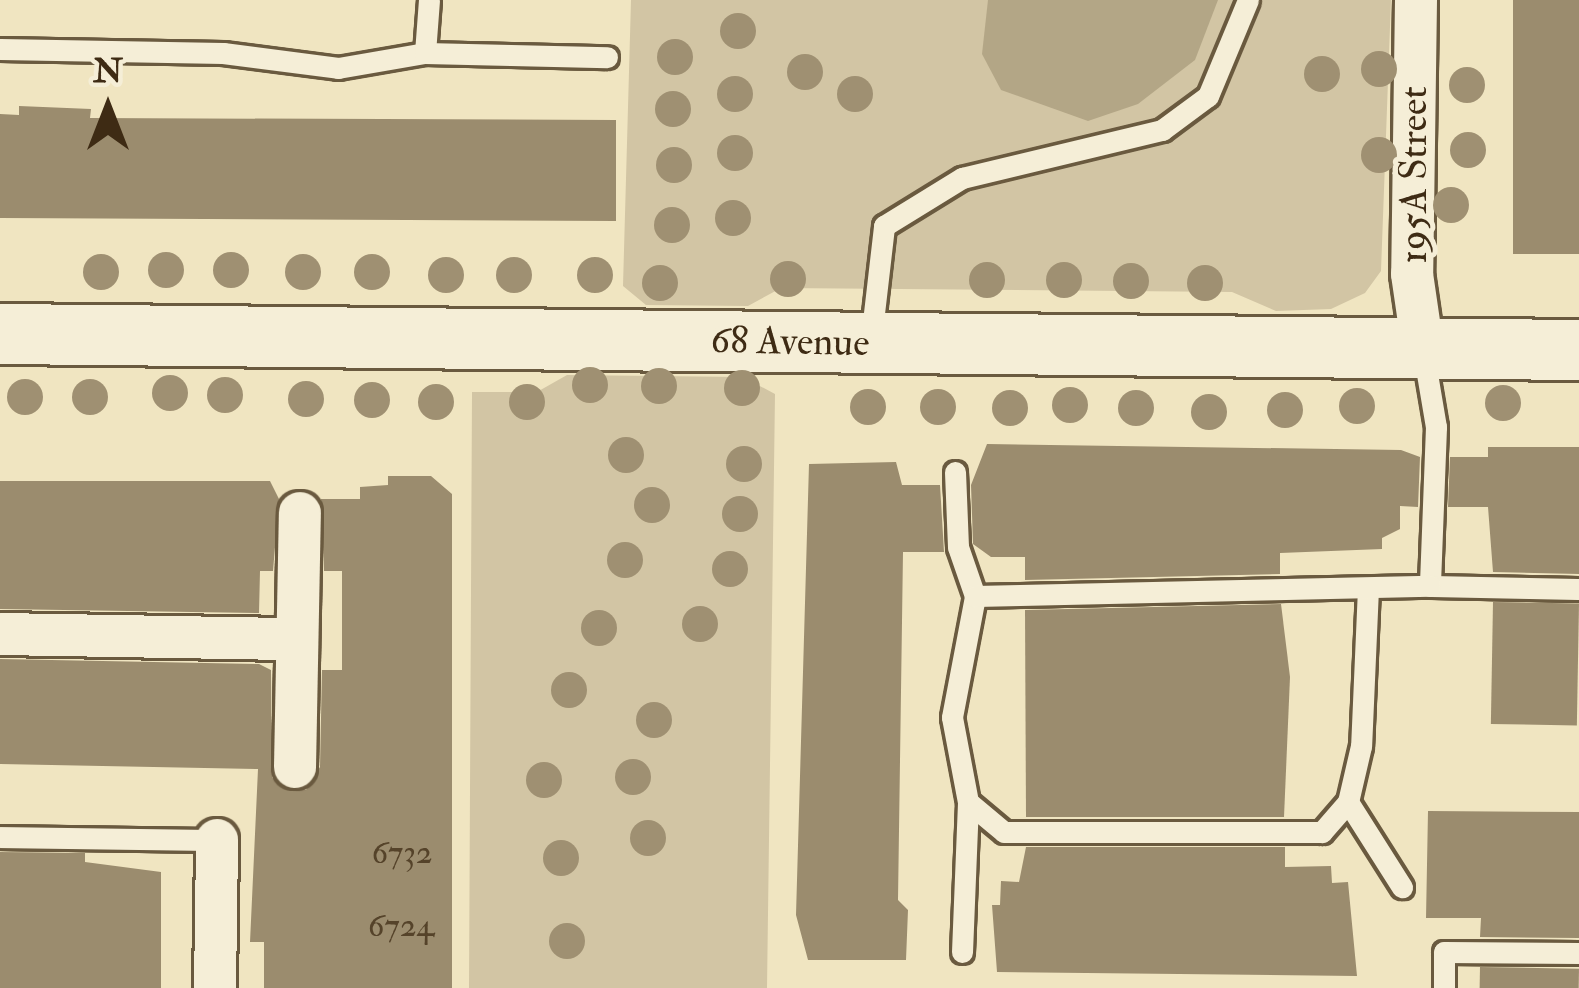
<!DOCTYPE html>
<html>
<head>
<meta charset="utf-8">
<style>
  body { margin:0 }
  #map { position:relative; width:1579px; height:988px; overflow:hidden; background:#f0e5c1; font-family:"IM FELL Double Pica",serif }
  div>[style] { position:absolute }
  .green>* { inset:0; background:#d2c5a4 }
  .water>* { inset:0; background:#b3a686 }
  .building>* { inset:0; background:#9b8c6e; transform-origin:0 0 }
  .roads { filter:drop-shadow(3px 0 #6a5a3f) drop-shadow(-3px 0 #6a5a3f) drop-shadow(0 3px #6a5a3f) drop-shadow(0 -3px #6a5a3f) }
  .lane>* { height:21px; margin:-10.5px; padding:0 10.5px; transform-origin:10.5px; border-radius:10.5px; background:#f5eed7 }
  .street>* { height:42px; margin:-21px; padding:0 21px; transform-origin:21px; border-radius:21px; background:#f5eed7 }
  .secondary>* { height:60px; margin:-30px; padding:0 30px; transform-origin:30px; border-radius:30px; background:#f5eed7 }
  .trees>* { width:36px; height:36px; margin:-18px; border-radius:50%; background:#9f9072 }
  span { translate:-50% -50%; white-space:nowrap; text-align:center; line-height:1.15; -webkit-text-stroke:10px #f5eed7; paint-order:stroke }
  .number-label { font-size:33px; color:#55432a }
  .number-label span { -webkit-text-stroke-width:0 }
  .street-label { font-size:39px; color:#3e2b14 }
  .north { position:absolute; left:48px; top:48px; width:120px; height:120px; -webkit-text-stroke:9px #f5eed7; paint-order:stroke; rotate:0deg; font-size:33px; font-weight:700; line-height:48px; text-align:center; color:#3e2b14 }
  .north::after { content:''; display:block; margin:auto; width:42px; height:54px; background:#3e2b14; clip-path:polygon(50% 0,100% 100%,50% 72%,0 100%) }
</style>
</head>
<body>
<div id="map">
  <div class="green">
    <div style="clip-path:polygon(631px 0,1391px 0,1381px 271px,1365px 293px,1331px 309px,1276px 311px,1232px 292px,781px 288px,748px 306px,646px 305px,623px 286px)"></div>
    <div style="clip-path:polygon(567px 375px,743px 377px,775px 394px,767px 988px,469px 988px,472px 392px,537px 392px)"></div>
  </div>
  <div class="water">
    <div style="clip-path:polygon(988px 0,1218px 0,1195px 60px,1138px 104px,1088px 121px,1001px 90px,982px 54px)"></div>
  </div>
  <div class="building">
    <div style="left:1513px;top:0;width:66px;height:254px"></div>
    <div style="clip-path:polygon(19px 106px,91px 109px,90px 118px,616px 120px,616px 221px,0 218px,0 114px,19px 115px)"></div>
    <div style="clip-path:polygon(987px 444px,1401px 450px,1420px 457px,1418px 507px,1400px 506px,1400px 529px,1382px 538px,1382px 549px,1280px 553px,1280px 574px,1025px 580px,1025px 557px,991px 557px,973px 544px,971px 485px)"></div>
    <div style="clip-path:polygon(1488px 447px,1579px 447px,1579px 574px,1493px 572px,1488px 507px,1448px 507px,1450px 457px,1488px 457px)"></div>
    <div style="clip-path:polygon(896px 462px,902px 485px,940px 485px,944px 552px,903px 552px,898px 900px,908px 910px,906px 960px,808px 960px,796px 915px,809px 464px)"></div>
    <div style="clip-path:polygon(388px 476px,431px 476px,452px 494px,452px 988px,264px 988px,264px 942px,250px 942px,258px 769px,0 764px,0 659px,259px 664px,271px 670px,272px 778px,306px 790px,320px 767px,322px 670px,342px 670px,342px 571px,324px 571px,321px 499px,360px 499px,360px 487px,388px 485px)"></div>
    <div style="clip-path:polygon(0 481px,270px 481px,279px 499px,273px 571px,260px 571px,259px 613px,0 609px)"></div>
    <div style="left:1493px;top:602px;width:86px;height:122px;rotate:1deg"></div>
    <div style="clip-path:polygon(1281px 604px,1290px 677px,1284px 817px,1026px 817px,1025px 610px)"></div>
    <div style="clip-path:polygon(1428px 811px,1579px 812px,1579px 938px,1480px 937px,1481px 918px,1426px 918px)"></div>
    <div style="clip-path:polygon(1026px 847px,1285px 847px,1285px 867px,1331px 866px,1332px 883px,1348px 882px,1357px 976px,997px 972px,992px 905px,1000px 905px,1001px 881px,1019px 882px)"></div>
    <div style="clip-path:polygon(0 852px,85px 853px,85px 862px,161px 872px,161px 988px,0 988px)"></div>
    <div style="left:1480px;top:967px;width:99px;height:21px;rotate:1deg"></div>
  </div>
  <div class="roads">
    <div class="lane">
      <div style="left:0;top:49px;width:223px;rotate:1deg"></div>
      <div style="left:223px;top:53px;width:116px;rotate:7.4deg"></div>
      <div style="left:338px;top:68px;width:88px;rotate:-9.8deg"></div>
      <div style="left:425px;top:53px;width:53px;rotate:-85.7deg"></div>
      <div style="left:425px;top:53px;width:182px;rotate:1.3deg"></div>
      <div style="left:871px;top:339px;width:114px;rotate:-83.4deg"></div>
      <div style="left:884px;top:226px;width:92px;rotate:-31.6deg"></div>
      <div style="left:962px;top:178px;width:206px;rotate:-13.5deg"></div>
      <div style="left:1162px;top:130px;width:57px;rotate:-36.5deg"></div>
      <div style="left:1208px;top:96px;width:104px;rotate:-67.4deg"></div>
      <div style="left:1423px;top:350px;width:78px;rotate:80.4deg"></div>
      <div style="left:1436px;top:427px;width:159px;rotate:92.2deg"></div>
      <div style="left:1430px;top:586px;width:149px;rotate:1.2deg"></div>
      <div style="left:955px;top:472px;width:75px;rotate:87.7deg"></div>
      <div style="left:958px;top:547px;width:52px;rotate:70.9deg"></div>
      <div style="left:1368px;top:588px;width:158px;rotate:92.5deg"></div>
      <div style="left:1361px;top:746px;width:57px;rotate:103.1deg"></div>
      <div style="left:1348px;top:802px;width:40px;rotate:131deg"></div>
      <div style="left:1322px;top:832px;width:318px;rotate:180deg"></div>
      <div style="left:1004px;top:832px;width:47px;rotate:-140.2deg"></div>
      <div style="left:968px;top:802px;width:86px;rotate:-100.7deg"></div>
      <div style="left:952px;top:717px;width:123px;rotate:-79.2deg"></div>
      <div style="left:975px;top:596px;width:455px;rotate:-1.3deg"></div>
      <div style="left:1348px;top:802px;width:101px;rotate:57.6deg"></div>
      <div style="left:0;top:837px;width:217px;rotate:0.8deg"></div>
      <div style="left:962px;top:952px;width:150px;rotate:-87.7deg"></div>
      <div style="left:1444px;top:988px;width:36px;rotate:-90deg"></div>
      <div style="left:1444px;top:952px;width:135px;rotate:0.4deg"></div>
    </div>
    <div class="street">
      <div style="left:1416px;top:0;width:274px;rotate:90.8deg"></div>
      <div style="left:1412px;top:274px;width:76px;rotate:81.7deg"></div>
      <div style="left:0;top:634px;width:297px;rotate:1deg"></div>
      <div style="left:295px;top:767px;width:254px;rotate:-88.9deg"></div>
      <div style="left:215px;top:988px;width:148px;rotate:-89.2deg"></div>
    </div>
    <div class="secondary">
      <div style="left:0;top:334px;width:1579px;rotate:0.58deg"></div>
    </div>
  </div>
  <div class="trees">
    <div style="left:738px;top:31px"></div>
    <div style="left:675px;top:57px"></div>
    <div style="left:1379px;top:69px"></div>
    <div style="left:805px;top:72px"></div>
    <div style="left:1322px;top:74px"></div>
    <div style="left:1467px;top:85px"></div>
    <div style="left:735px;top:94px"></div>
    <div style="left:855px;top:94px"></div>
    <div style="left:673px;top:109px"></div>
    <div style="left:1468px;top:150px"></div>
    <div style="left:735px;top:153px"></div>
    <div style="left:1379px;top:155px"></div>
    <div style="left:674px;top:165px"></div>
    <div style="left:1451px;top:205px"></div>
    <div style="left:733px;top:218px"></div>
    <div style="left:672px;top:225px"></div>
    <div style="left:166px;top:270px"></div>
    <div style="left:231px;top:270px"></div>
    <div style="left:101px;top:272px"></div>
    <div style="left:303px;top:272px"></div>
    <div style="left:372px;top:272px"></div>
    <div style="left:446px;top:275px"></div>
    <div style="left:514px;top:275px"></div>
    <div style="left:595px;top:275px"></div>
    <div style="left:788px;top:279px"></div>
    <div style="left:987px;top:280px"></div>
    <div style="left:1064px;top:280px"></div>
    <div style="left:1131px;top:281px"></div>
    <div style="left:660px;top:283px"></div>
    <div style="left:1205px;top:283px"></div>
    <div style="left:590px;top:385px"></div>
    <div style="left:659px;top:386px"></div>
    <div style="left:742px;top:388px"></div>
    <div style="left:170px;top:393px"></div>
    <div style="left:225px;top:395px"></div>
    <div style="left:25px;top:397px"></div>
    <div style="left:90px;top:397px"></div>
    <div style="left:306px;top:399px"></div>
    <div style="left:372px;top:400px"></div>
    <div style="left:436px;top:402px"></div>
    <div style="left:527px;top:402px"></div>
    <div style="left:1503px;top:403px"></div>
    <div style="left:1070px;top:405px"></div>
    <div style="left:1357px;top:406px"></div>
    <div style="left:868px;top:407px"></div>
    <div style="left:938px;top:407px"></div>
    <div style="left:1010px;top:408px"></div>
    <div style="left:1136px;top:408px"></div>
    <div style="left:1285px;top:410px"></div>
    <div style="left:1209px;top:412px"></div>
    <div style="left:626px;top:455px"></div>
    <div style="left:744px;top:464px"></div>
    <div style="left:652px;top:505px"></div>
    <div style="left:740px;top:514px"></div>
    <div style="left:625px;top:560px"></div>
    <div style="left:730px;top:569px"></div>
    <div style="left:700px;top:624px"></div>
    <div style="left:599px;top:628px"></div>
    <div style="left:569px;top:690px"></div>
    <div style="left:654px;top:720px"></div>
    <div style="left:633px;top:777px"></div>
    <div style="left:544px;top:780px"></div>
    <div style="left:648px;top:838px"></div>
    <div style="left:561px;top:858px"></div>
    <div style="left:567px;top:941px"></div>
  </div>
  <div class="number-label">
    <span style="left:402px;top:853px">6732</span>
    <span style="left:401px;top:926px">6724</span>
  </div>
  <div class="street-label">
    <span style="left:1414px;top:175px;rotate:-90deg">195A Street</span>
    <span style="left:790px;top:342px;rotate:1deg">68 Avenue</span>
  </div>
  <div class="north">N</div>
</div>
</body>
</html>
